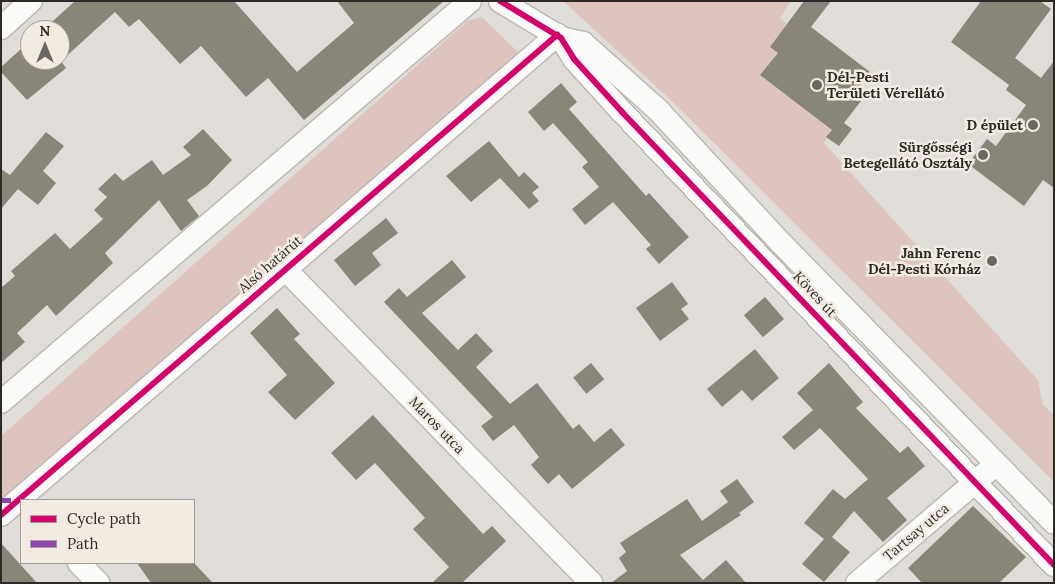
<!DOCTYPE html>
<html>
<head>
<meta charset="utf-8">
<style>
  body { margin:0 }
  #map { position:relative; width:1055px; height:584px; overflow:hidden; background:#e0ddd8; font-family:Lora,serif }
  div>[style] { position:absolute }
  .green>* { inset:0; background:#dec4bf }
  .building>* { inset:0; background:#898679; transform-origin:0 0 }
  .roads { filter:drop-shadow(1px 0 #bab8b4) drop-shadow(-1px 0 #bab8b4) drop-shadow(0 1px #bab8b4) drop-shadow(0 -1px #bab8b4) }
  .minor>* { height:22px; margin:-11px; padding:0 11px; transform-origin:11px; border-radius:11px; background:#fafaf9 }
  .quiet>* { height:5px; margin-top:-2.5px; transform-origin:0; background:repeating-linear-gradient(90deg,#8e44ad 0 10px,transparent 0 15px) }
  .cycleway>* { height:6px; margin:-3px; padding:0 3px; transform-origin:3px; border-radius:3px; background:#d6006c }
  .dots>* { width:14px; height:14px; translate:-50% -50%; box-sizing:border-box; border:2px solid #f2ebe1; border-radius:50% }
  span { translate:-50% -50%; white-space:nowrap; text-align:center; line-height:1.15; -webkit-text-stroke:5px #f2ebe1; paint-order:stroke }
  .poi-label { font-size:14px; color:#2c2926; font-weight:700 }
  .left { translate:0 -50%; text-align:left }
  .right { translate:-100% -50%; text-align:right }
  .street-label { font-size:14px; color:#2c2926 }
  .frame { position:absolute; inset:0; border:2px solid #2c2926; pointer-events:none }
  .legend { position:absolute; left:20px; top:499px; width:175px; height:65px; box-sizing:border-box; background:#f2ebe1; border:1px solid #a39d96; margin:0; padding:6px 9px; list-style:none; font-size:15px; color:#2c2926 }
  .legend li { display:flex; align-items:center; gap:10px; height:25px }
  .legend b { width:25px; border:1px solid #a39d96 }
  .north { position:absolute; left:20px; top:20px; width:50px; height:50px; box-sizing:border-box; background:#f2ebe1; border:1px solid #a39d96; border-radius:50%; rotate:0deg; font-size:14px; font-weight:700; line-height:20px; text-align:center; color:#2c2926 }
  .north::after { content:''; display:block; margin:auto; width:18px; height:22px; background:#6b6864; clip-path:polygon(50% 0,100% 100%,50% 72%,0 100%) }
</style>
</head>
<body>
<div id="map">
  <div class="green">
    <div style="clip-path:polygon(563px 1px,791px 1px,780px 18px,787px 24px,778px 53px,761px 75px,832px 130px,824px 143px,1038px 380px,1043px 405px,1054px 415px,1054px 482px,673px 102px)"></div>
    <div style="clip-path:polygon(482px 17px,518px 52px,512px 61px,1px 509px,1px 436px,467px 21px)"></div>
  </div>
  <div class="building">
    <div style="clip-path:polygon(75px 1px,234px 1px,297px 72px,354px 23px,337px 1px,444px 1px,304px 120px,268px 78px,246px 97px,201px 46px,180px 64px,139px 19px,129px 27px,115px 12px,61px 61px,66px 68px,27px 100px,1px 72px,1px 67px,30px 41px,30px 60px,60px 60px,60px 30px,43px 30px)"></div>
    <div style="clip-path:polygon(804px 1px,831px 1px,811px 27px,870px 72px,853px 95px,861px 101px,844px 123px,852px 129px,839px 146px,826px 137px,832px 130px,760px 75px,778px 53px,770px 47px)"></div>
    <div style="clip-path:polygon(981px 1px,1040px 1px,1051px 9px,1015px 58px,1041px 78px,1054px 61px,1054px 188px,1043px 180px,1024px 206px,968px 164px,987px 139px,996px 146px,1026px 105px,1006px 90px,1009px 85px,951px 42px)"></div>
    <div style="clip-path:polygon(561px 83px,577px 102px,569px 109px,646px 196px,649px 193px,689px 237px,659px 264px,646px 249px,651px 245px,613px 202px,585px 225px,572px 209px,599px 187px,582px 167px,588px 162px,553px 123px,544px 131px,528px 112px)"></div>
    <div style="clip-path:polygon(203px 129px,232px 160px,207px 186px,187px 200px,199px 216px,181px 231px,159px 200px,105px 253px,113px 263px,56px 316px,47px 305px,17px 333px,25px 342px,1px 363px,1px 288px,15px 276px,11px 271px,55px 233px,70px 249px,103px 219px,94px 210px,107px 197px,98px 189px,115px 173px,123px 181px,152px 160px,163px 175px,191px 155px,183px 147px)"></div>
    <div style="clip-path:polygon(46px 132px,64px 146px,43px 171px,56px 183px,38px 205px,18px 189px,1px 209px,1px 169px,10px 175px)"></div>
    <div style="clip-path:polygon(489px 141px,519px 177px,524px 172px,539px 187px,532px 193px,539px 201px,529px 209px,500px 178px,471px 202px,446px 176px)"></div>
    <div style="clip-path:polygon(386px 218px,398px 233px,372px 253px,381px 265px,355px 286px,334px 260px)"></div>
    <div style="clip-path:polygon(452px 260px,466px 277px,422px 313px,458px 350px,476px 333px,493px 351px,476px 367px,510px 404px,537px 383px,573px 429px,579px 424px,594px 442px,611px 428px,625px 445px,572px 489px,559px 474px,548px 484px,531px 465px,539px 457px,514px 425px,493px 441px,481px 426px,493px 417px,384px 302px,399px 288px,407px 297px)"></div>
    <div style="clip-path:polygon(672px 282px,688px 304px,681px 309px,689px 319px,660px 341px,636px 308px)"></div>
    <div style="left:765px;top:297px;width:29px;height:28px;rotate:49deg"></div>
    <div style="clip-path:polygon(277px 308px,300px 334px,294px 339px,335px 383px,295px 420px,268px 392px,287px 375px,250px 333px)"></div>
    <div style="clip-path:polygon(755px 349px,779px 378px,752px 401px,742px 390px,722px 407px,707px 389px)"></div>
    <div style="left:591px;top:363px;width:21px;height:23px;rotate:51deg"></div>
    <div style="clip-path:polygon(829px 363px,863px 402px,856px 408px,900px 453px,908px 446px,925px 466px,887px 498px,907px 520px,883px 542px,854px 511px,832px 537px,850px 552px,824px 582px,802px 564px,824px 539px,804px 523px,833px 489px,845px 499px,868px 479px,820px 428px,794px 450px,782px 437px,813px 410px,797px 393px)"></div>
    <div style="clip-path:polygon(373px 415px,483px 534px,492px 526px,506px 541px,462px 583px,432px 583px,449px 567px,413px 529px,425px 518px,375px 463px,356px 480px,331px 453px)"></div>
    <div style="clip-path:polygon(737px 479px,754px 502px,739px 513px,741px 515px,680px 555px,703px 580px,726px 560px,746px 583px,611px 583px,627px 571px,619px 558px,626px 552px,620px 543px,687px 499px,702px 521px,728px 502px,720px 491px)"></div>
    <div style="clip-path:polygon(973px 506px,1026px 557px,999px 583px,922px 583px,908px 568px)"></div>
    <div style="clip-path:polygon(1px 543px,37px 583px,1px 583px)"></div>
    <div style="clip-path:polygon(137px 563px,194px 563px,213px 583px,151px 583px)"></div>
  </div>
  <div class="roads">
    <div class="minor">
      <div style="left:500px;top:1px;width:71px;rotate:31.2deg"></div>
      <div style="left:561px;top:38px;width:25px;rotate:58deg"></div>
      <div style="left:574px;top:59px;width:72px;rotate:47.8deg"></div>
      <div style="left:622px;top:112px;width:626px;rotate:46.36deg"></div>
      <div style="left:1px;top:28px;width:40px;rotate:-42deg"></div>
      <div style="left:561px;top:38px;width:23px;rotate:13deg"></div>
      <div style="left:583px;top:43px;width:102px;rotate:41.8deg"></div>
      <div style="left:659px;top:111px;width:178px;rotate:47.3deg"></div>
      <div style="left:780px;top:242px;width:392px;rotate:45.7deg"></div>
      <div style="left:284px;top:268px;width:440px;rotate:45.7deg"></div>
      <div style="left:1px;top:402px;width:617px;rotate:-40.53deg"></div>
      <div style="left:1px;top:515px;width:735px;rotate:-40.8deg"></div>
      <div style="left:79px;top:563px;width:28px;rotate:46deg"></div>
      <div style="left:857px;top:583px;width:171px;rotate:-40.5deg"></div>
    </div>
  </div>
  <div class="quiet">
    <div style="left:1px;top:500px;width:18px"></div>
  </div>
  <div class="cycleway">
    <div style="left:500px;top:1px;width:71px;rotate:31.2deg"></div>
    <div style="left:561px;top:38px;width:25px;rotate:58deg"></div>
    <div style="left:574px;top:59px;width:72px;rotate:47.8deg"></div>
    <div style="left:622px;top:112px;width:626px;rotate:46.36deg"></div>
    <div style="left:1px;top:515px;width:735px;rotate:-40.8deg"></div>
  </div>
  <div class="dots">
    <div style="left:817px;top:85px;background:#6b6864"></div>
    <div style="left:1033px;top:125px;background:#6b6864"></div>
    <div style="left:983px;top:155px;background:#6b6864"></div>
    <div style="left:992px;top:261px;background:#6b6864"></div>
  </div>
  <div class="poi-label">
    <span class="left" style="left:827px;top:85px">Dél-Pesti<br>Területi Vérellátó</span>
    <span class="right" style="left:1023px;top:125px">D épület</span>
    <span class="right" style="left:972px;top:155px">Sürgősségi<br>Betegellátó Osztály</span>
    <span class="right" style="left:981px;top:261px">Jahn Ferenc<br>Dél-Pesti Kórház</span>
  </div>
  <div class="street-label">
    <span style="left:270px;top:264px;rotate:-41deg">Alsó határút</span>
    <span style="left:815px;top:294px;rotate:47deg">Köves út</span>
    <span style="left:437px;top:425px;rotate:46deg">Maros utca</span>
    <span style="left:916px;top:532px;rotate:-40deg">Tartsay utca</span>
  </div>
  <div class="frame"></div>
  <ul class="legend">
  <li><b style="height:6px;background:#d6006c"></b>Cycle path</li>
  <li><b style="height:6px;background:#8e44ad"></b>Path</li>
  </ul>
  <div class="north">N</div>
</div>
</body>
</html>
